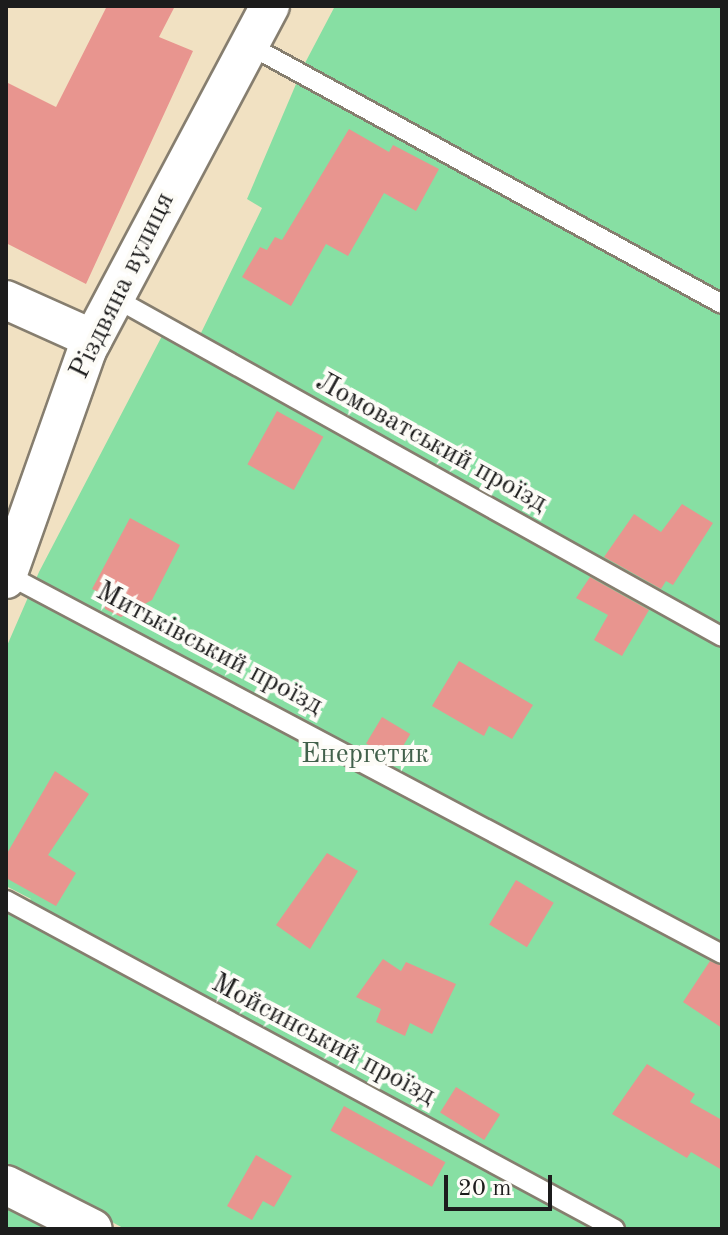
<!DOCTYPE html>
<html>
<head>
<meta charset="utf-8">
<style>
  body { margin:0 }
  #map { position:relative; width:728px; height:1235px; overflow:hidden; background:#f1e1c2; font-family:"Old Standard TT",serif }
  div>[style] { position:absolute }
  .green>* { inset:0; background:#87dfa3 }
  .building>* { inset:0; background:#e8958f; transform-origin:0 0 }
  .roads { filter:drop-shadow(2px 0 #867e6f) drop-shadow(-2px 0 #867e6f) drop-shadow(0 2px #867e6f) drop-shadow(0 -2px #867e6f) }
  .service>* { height:18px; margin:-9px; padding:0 9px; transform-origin:9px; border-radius:9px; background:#fff }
  .minor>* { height:38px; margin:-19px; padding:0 19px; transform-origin:19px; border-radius:19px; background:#fff }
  span { translate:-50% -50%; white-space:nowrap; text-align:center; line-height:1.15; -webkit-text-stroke:8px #fdfcf7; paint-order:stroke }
  .street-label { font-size:28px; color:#1c1c1c }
  .park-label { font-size:28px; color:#41604b }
  .frame { position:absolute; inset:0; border:8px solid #1c1c1c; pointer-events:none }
  .scale { position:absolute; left:444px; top:1175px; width:108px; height:36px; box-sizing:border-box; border:4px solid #1c1c1c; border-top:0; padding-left:10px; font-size:24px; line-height:28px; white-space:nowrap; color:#1c1c1c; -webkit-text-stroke:6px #fdfcf7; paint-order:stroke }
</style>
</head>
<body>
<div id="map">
  <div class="green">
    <div style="clip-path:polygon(335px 6px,722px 6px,722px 1229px,125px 1229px,6px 1165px,6px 913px,12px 916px,31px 899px,6px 886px,6px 648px,39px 572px,162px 336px,200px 335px,262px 208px,247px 199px,305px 63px)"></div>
    <div style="clip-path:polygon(6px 1201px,62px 1229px,6px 1229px)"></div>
  </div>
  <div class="building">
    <div style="clip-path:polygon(107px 6px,175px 6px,159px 37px,193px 51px,86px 284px,6px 243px,6px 82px,56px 107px)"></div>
    <div style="clip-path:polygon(349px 129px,389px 152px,393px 145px,439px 169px,416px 211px,384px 193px,348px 256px,326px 244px,291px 306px,242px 277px,260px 247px,267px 250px,275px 237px,282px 240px)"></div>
    <div style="left:277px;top:411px;width:53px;height:61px;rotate:29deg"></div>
    <div style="clip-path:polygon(682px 504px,713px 523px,673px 585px,666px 581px,661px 589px,604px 557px,634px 514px,661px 532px)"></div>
    <div style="clip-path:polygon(130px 518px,180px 545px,152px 600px,121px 617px,105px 609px,101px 593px,92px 589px)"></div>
    <div style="clip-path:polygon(590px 577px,649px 610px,622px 656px,594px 640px,608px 615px,576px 598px)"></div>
    <div style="clip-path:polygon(459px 661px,533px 705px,512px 739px,489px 726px,484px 736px,432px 706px)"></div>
    <div style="left:382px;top:717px;width:33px;height:31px;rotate:31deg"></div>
    <div style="clip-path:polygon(55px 771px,89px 794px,48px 855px,76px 873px,56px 906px,6px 878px,6px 855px)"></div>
    <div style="clip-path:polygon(327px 853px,358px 871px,310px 949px,276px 925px)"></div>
    <div style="left:516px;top:880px;width:44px;height:52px;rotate:31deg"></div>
    <div style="clip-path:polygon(383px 959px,401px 971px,406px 962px,456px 984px,432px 1034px,410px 1023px,405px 1036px,376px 1022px,381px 1009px,356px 997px)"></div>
    <div style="clip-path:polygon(710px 961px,722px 966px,722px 1028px,683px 1002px)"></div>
    <div style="clip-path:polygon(647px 1064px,695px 1094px,690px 1102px,722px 1120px,722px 1170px,691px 1152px,687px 1158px,612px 1114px)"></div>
    <div style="left:456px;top:1087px;width:52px;height:30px;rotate:32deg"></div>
    <div style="left:344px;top:1106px;width:116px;height:28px;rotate:29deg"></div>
    <div style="clip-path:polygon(256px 1155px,292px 1176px,274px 1207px,263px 1201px,252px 1220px,227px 1206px)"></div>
  </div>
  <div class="roads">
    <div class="service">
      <div style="left:249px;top:45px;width:539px;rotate:28.7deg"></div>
      <div style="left:113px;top:297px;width:697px;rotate:29.17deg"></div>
      <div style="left:8px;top:575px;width:808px;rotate:27.96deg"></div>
      <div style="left:6px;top:900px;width:692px;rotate:28.38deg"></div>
    </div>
    <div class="minor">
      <div style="left:6px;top:300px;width:95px;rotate:24.1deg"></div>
      <div style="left:6px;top:579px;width:243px;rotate:-70.5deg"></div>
      <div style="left:87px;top:350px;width:390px;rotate:-62deg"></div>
      <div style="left:6px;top:1185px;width:97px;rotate:26.8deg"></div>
    </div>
  </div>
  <div class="street-label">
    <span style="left:123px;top:286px;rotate:-64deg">Різдвяна вулиця</span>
    <span style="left:431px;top:443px;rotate:29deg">Ломоватський проїзд</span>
    <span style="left:209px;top:649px;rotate:28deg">Митьківський проїзд</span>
    <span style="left:323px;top:1040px;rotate:28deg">Мойсинський проїзд</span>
  </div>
  <div class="park-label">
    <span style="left:365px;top:755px">Енергетик</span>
  </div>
  <div class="frame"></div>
  <div class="scale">20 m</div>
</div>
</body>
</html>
